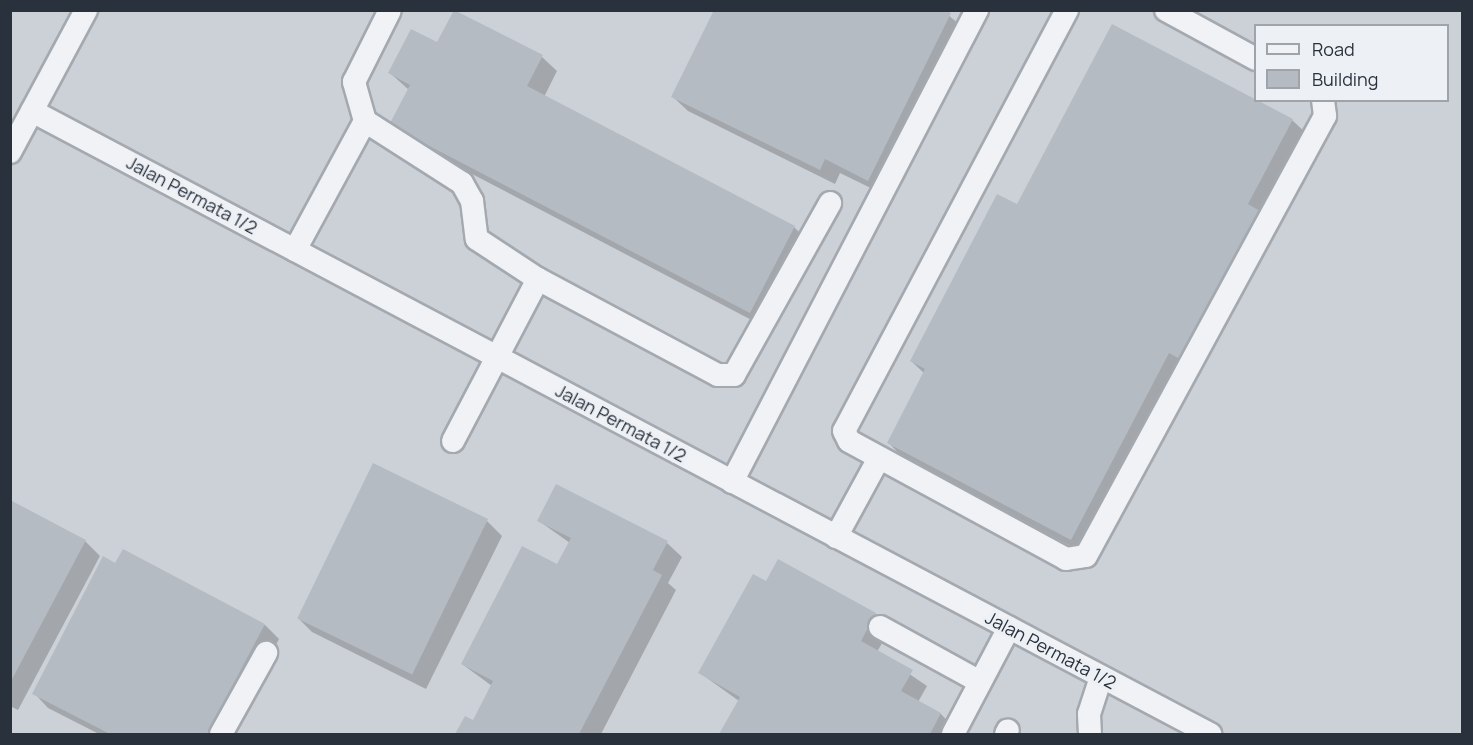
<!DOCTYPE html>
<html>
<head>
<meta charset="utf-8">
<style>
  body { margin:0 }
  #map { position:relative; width:1473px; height:745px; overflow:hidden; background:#dee2e6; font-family:Manrope,sans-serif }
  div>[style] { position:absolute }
  .built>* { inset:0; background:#ccd1d8 }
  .shadow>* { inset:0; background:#0003 }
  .building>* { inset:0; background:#b5bbc2; transform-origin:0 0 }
  .roads { filter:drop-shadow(2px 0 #a4a9b0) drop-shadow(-2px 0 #a4a9b0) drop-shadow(0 2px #a4a9b0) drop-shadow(0 -2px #a4a9b0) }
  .minor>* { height:22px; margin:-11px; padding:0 11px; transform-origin:11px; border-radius:11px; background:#f0f2f5 }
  span { translate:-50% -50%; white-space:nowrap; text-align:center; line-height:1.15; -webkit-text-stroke:6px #edf0f4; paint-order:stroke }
  .street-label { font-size:18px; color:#28313c }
  .frame { position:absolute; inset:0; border:12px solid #28313c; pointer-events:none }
  .legend { position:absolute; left:1254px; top:24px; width:195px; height:78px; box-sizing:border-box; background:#edf0f4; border:2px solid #9ea4aa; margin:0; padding:8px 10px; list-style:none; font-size:18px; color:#28313c }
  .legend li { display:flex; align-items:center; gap:12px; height:30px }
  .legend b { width:30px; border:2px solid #9ea4aa }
</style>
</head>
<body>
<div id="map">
  <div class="built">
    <div style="clip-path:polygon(evenodd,11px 11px,1462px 11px,1462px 734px,11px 734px,11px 11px,1256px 26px,1448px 26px,1448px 100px,1256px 100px,1256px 26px)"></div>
  </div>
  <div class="shadow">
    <div style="clip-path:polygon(942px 10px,965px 29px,883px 194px,840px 173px,835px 184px,688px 111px,673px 97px)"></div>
    <div style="clip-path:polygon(438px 45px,542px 57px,557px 71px,544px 97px,794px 227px,809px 242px,765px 327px,405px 139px,409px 90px,390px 73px)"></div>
    <div style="clip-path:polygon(1292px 120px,1307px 134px,1086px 554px,903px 458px,889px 443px,925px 374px,911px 361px,1017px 206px)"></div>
    <div style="clip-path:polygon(10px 502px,85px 541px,100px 556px,18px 710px,10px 706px)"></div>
    <div style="clip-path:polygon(487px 521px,502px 536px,426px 689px,312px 632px,298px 618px)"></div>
    <div style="clip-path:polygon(539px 521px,667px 543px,682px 557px,668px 583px,676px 590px,601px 734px,457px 734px,466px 718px,474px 722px,492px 686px,462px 664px,558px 566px,570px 543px)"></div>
    <div style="clip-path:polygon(766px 583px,875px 614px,890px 629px,877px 652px,927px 686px,918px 702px,941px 714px,955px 729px,952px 734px,721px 734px,739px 701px,700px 673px)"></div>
    <div style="clip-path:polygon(265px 625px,279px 639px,229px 734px,99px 734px,48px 708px,34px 693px)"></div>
  </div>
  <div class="building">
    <div style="clip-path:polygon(454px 10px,543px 55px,527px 86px,795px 226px,750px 313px,389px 125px,410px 85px,388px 73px,411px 29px,437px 42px)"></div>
    <div style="clip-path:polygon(714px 10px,945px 10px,951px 13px,868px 181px,825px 159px,820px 170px,671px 97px)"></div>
    <div style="clip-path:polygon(1112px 24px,1293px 119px,1248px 204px,1260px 211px,1182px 360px,1169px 353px,1071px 540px,887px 443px,925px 369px,910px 361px,997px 194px,1017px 204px)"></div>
    <div style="left:373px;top:463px;width:128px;height:173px;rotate:26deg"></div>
    <div style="clip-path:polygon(556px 484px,668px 541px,653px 570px,662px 575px,579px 734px,455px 734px,465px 716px,473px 720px,493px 681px,461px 664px,522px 546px,557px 564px,571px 538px,537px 521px)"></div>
    <div style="clip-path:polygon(10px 500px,86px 540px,10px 683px)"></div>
    <div style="clip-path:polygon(123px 549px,265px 624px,207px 734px,110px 734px,32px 694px,103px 556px,115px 563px)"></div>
    <div style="clip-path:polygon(778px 559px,876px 613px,861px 641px,913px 670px,901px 691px,941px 713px,930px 734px,719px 734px,740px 697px,698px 673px,753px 574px,766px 581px)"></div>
  </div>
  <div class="roads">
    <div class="minor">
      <div style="left:1067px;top:10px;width:476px;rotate:117.9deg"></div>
      <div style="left:844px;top:431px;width:11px;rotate:63deg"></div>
      <div style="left:849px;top:441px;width:247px;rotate:28.5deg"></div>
      <div style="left:1066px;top:559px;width:20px;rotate:-9deg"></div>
      <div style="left:1086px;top:556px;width:501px;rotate:-61.49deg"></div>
      <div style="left:1325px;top:116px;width:16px;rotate:-97deg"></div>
      <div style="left:1166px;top:10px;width:102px;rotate:28.6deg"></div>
      <div style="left:32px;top:111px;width:1333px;rotate:27.87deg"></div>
      <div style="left:365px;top:121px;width:41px;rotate:-105.8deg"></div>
      <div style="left:354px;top:82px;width:80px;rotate:-63.4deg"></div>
      <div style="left:10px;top:152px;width:161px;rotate:-61.8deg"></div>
      <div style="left:295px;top:250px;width:147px;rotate:-61.5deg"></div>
      <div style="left:365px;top:121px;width:115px;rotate:32.6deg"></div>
      <div style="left:462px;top:183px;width:21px;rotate:61deg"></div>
      <div style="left:472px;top:201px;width:38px;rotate:83deg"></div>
      <div style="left:477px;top:239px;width:73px;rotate:33.3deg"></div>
      <div style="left:453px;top:441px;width:183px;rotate:-62.3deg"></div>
      <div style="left:538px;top:279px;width:204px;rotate:28.1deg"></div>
      <div style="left:718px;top:375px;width:16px"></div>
      <div style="left:734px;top:375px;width:197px;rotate:-60.8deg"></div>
      <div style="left:732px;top:482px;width:532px;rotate:-62.57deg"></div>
      <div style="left:836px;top:537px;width:90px;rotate:-61.4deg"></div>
      <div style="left:880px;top:627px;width:114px;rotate:28.8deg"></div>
      <div style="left:221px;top:734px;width:93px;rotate:-60.9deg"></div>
      <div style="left:953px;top:734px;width:120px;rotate:-62.2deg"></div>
      <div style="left:1006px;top:734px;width:4px;rotate:-63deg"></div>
      <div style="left:1090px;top:734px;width:20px;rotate:-93deg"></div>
      <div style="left:1089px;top:714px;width:39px;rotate:-72deg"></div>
    </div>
  </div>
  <div class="street-label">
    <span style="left:192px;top:195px;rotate:28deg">Jalan Permata 1/2</span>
    <span style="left:621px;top:423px;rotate:28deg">Jalan Permata 1/2</span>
    <span style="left:1051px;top:650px;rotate:28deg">Jalan Permata 1/2</span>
  </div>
  <div class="frame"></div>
  <ul class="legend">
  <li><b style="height:8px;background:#f0f2f5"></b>Road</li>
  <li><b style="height:16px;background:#b5bbc2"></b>Building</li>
  </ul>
</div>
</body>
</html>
